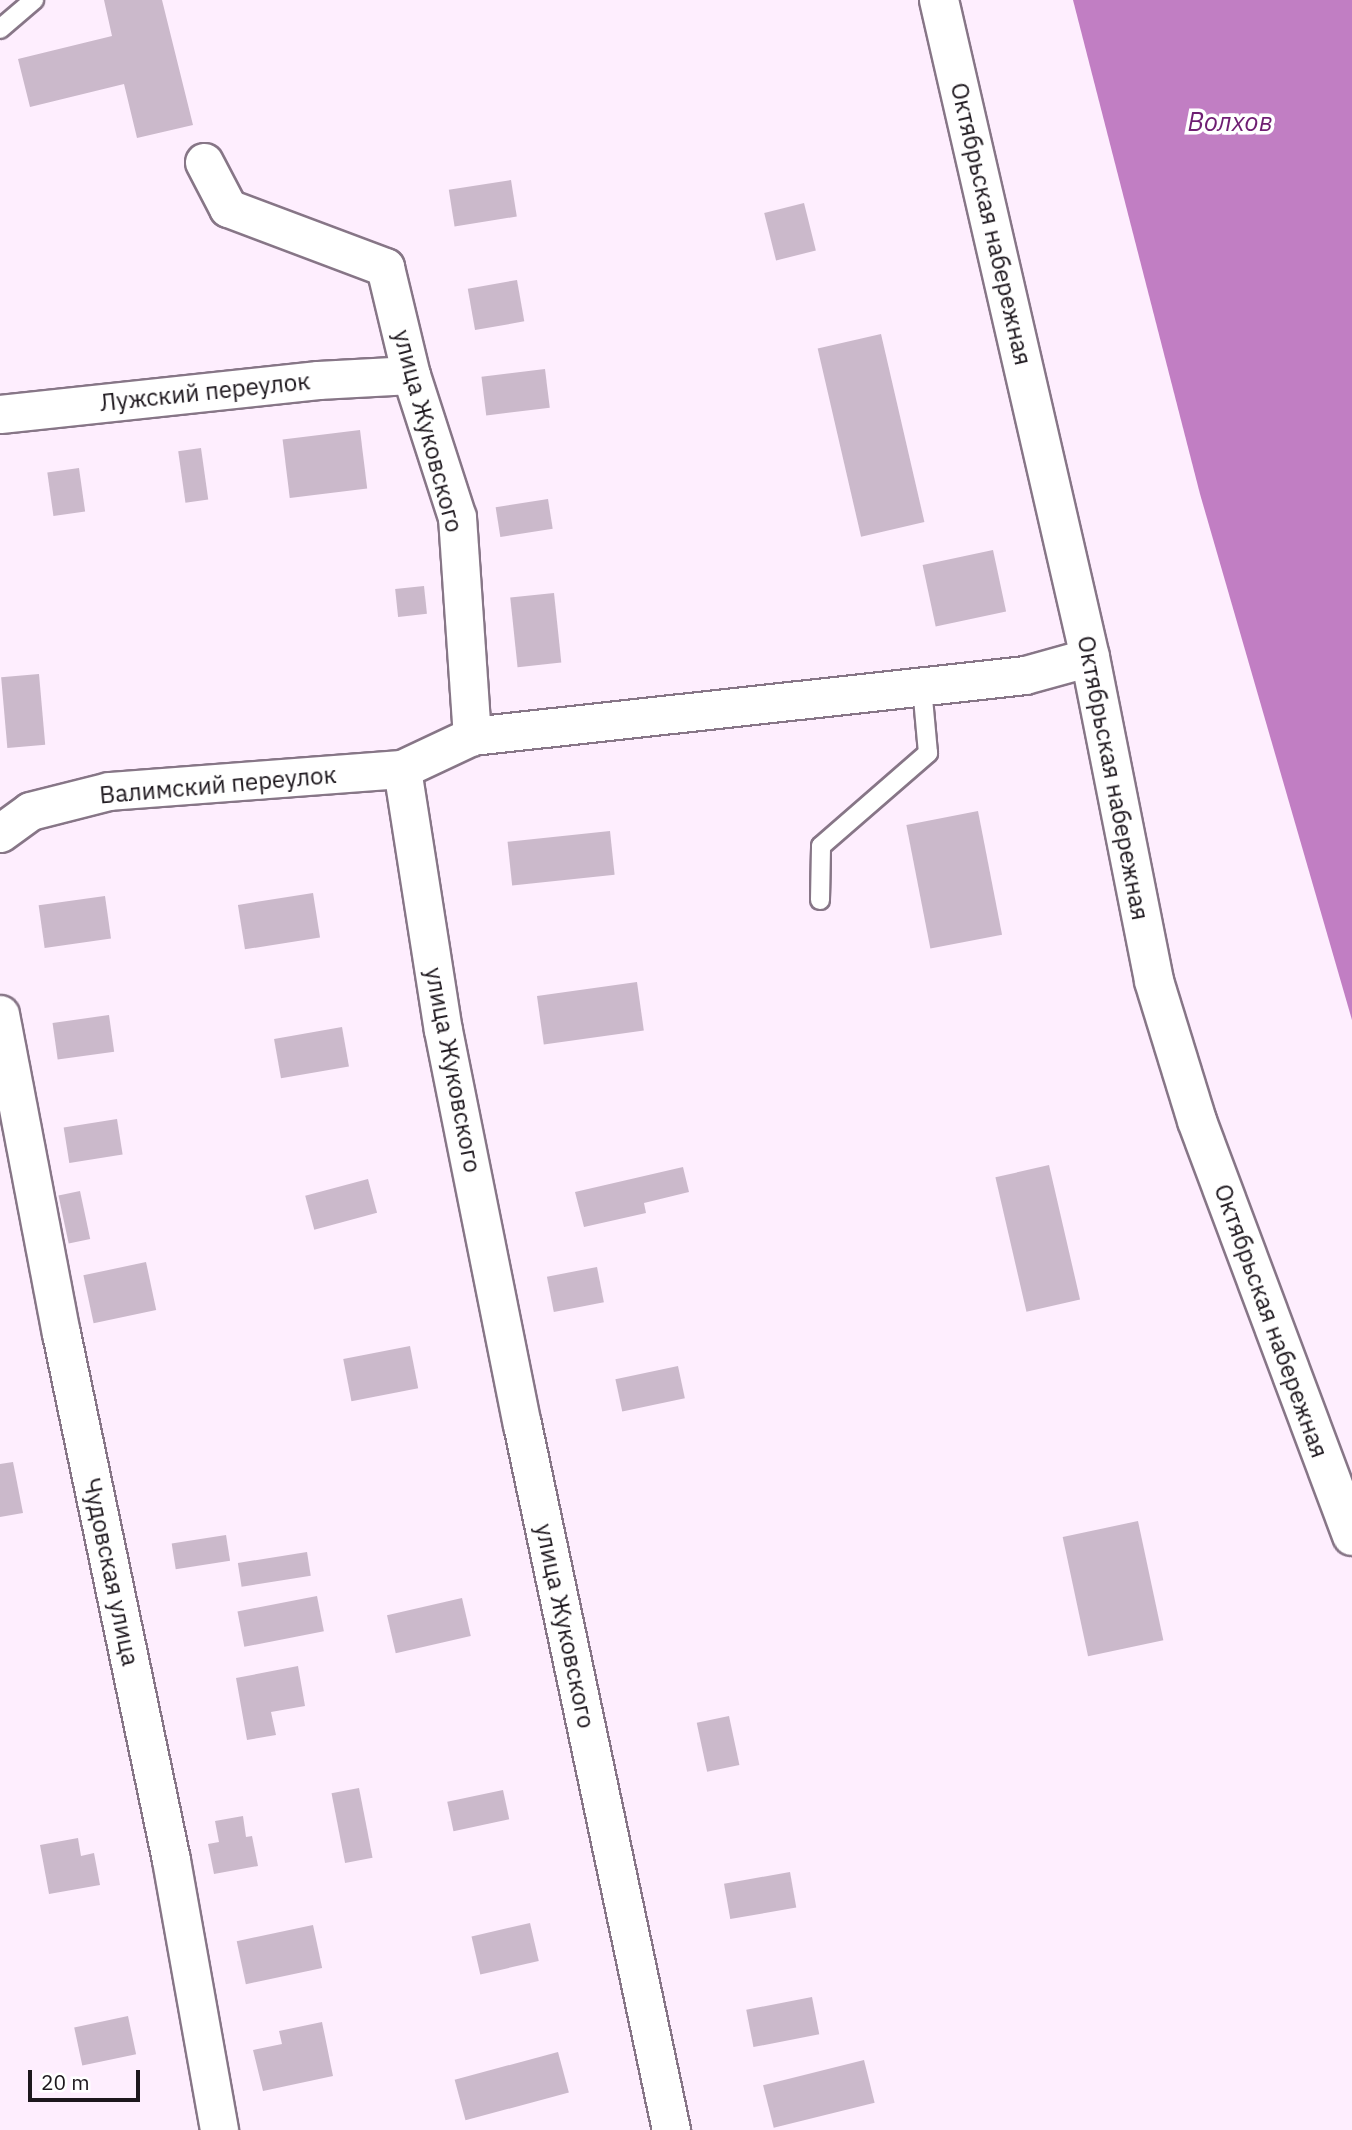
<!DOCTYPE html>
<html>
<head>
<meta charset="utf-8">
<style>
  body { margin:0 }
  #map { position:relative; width:1352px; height:2130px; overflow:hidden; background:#feeefe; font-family:"IBM Plex Sans",sans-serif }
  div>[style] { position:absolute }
  .water>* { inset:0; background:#c17ec3 }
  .building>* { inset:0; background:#cbb9cb; transform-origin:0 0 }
  .roads { filter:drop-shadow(2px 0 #877687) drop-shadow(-2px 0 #877687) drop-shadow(0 2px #877687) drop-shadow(0 -2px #877687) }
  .lane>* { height:18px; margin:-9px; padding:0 9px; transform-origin:9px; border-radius:9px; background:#fff }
  .street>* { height:37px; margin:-18.5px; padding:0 18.5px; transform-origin:18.5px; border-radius:18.5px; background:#fff }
  .primary>* { height:38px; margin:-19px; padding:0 19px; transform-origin:19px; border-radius:19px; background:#fff }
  span { translate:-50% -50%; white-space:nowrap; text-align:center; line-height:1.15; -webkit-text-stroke:7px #fff; paint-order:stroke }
  .street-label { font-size:24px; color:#1d171d }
  .water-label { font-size:26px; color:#6e1d72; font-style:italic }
  .scale { position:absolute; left:28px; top:2070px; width:112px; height:32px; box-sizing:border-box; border:4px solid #1d171d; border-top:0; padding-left:9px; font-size:21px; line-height:24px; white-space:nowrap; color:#1d171d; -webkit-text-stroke:5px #fff; paint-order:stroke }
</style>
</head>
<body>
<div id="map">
  <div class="water">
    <div style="clip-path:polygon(1073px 0,1352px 0,1352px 1020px,1200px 494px)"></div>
  </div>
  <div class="building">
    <div style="clip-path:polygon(104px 0,162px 0,193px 125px,137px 138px,124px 84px,30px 107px,18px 59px,112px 36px)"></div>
    <div style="left:511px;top:180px;width:37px;height:63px;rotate:81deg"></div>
    <div style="left:804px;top:203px;width:49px;height:41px;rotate:76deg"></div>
    <div style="left:517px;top:280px;width:42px;height:50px;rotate:80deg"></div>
    <div style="left:881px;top:334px;width:193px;height:65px;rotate:77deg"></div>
    <div style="left:545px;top:369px;width:39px;height:64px;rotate:83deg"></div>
    <div style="left:360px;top:430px;width:59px;height:78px;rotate:83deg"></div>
    <div style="left:201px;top:448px;width:52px;height:23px;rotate:82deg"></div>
    <div style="left:79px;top:468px;width:44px;height:32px;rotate:82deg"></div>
    <div style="left:548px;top:499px;width:30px;height:53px;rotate:81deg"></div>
    <div style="left:993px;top:550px;width:63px;height:72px;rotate:78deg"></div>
    <div style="left:424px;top:586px;width:28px;height:29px;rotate:84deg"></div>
    <div style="left:554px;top:593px;width:70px;height:44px;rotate:84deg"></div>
    <div style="left:39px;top:674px;width:71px;height:38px;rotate:85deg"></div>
    <div style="left:978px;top:811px;width:126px;height:73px;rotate:79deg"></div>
    <div style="left:610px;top:831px;width:44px;height:103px;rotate:84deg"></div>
    <div style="left:313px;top:893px;width:45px;height:76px;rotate:81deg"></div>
    <div style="left:105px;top:896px;width:43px;height:67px;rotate:82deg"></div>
    <div style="left:637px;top:982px;width:49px;height:101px;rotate:82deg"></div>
    <div style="left:109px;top:1015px;width:37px;height:57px;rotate:82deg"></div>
    <div style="left:342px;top:1027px;width:40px;height:69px;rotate:80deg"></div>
    <div style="left:117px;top:1119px;width:36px;height:54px;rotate:81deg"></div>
    <div style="left:1049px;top:1165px;width:138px;height:55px;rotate:77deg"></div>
    <div style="clip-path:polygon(683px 1167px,689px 1192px,644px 1203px,646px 1213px,584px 1227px,575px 1192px)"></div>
    <div style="left:368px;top:1179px;width:35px;height:65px;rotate:75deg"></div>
    <div style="left:80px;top:1191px;width:49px;height:22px;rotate:78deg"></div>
    <div style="left:146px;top:1262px;width:49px;height:64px;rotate:78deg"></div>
    <div style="left:597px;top:1267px;width:36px;height:51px;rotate:79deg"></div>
    <div style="left:410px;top:1346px;width:43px;height:68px;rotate:79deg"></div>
    <div style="left:678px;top:1366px;width:33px;height:64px;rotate:78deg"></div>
    <div style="clip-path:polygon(13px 1462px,23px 1513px,0 1517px,0 1464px)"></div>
    <div style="left:1138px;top:1521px;width:122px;height:77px;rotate:78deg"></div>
    <div style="left:226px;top:1535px;width:26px;height:55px;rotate:81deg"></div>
    <div style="left:307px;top:1552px;width:24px;height:70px;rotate:81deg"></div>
    <div style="left:317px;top:1596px;width:36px;height:81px;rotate:79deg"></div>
    <div style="left:462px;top:1598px;width:39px;height:77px;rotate:77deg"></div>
    <div style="clip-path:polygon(298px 1666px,305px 1706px,271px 1712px,276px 1735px,247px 1740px,236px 1678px)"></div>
    <div style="left:729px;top:1716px;width:50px;height:33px;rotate:78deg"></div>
    <div style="left:359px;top:1788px;width:71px;height:28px;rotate:79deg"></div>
    <div style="left:503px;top:1790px;width:30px;height:57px;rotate:78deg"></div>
    <div style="clip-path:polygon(243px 1816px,246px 1837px,252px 1836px,258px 1866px,214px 1874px,208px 1844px,219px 1842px,215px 1821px)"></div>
    <div style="clip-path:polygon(78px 1838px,81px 1856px,94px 1853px,100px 1885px,49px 1894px,40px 1845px)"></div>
    <div style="left:790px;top:1872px;width:36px;height:67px;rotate:80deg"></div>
    <div style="left:530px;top:1923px;width:39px;height:60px;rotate:77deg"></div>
    <div style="left:313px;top:1925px;width:44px;height:78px;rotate:78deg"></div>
    <div style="left:812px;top:1997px;width:38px;height:67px;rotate:79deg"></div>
    <div style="left:128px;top:2016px;width:39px;height:55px;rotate:78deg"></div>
    <div style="clip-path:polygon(322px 2022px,333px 2076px,263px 2091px,253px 2050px,282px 2044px,279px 2031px)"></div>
    <div style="left:558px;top:2052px;width:42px;height:107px;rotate:75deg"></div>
    <div style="left:864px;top:2060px;width:44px;height:104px;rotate:76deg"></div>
  </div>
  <div class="roads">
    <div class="lane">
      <div style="left:0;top:29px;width:45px;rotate:-40.5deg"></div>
      <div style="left:820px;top:900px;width:54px;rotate:-88.9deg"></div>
      <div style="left:821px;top:846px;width:142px;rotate:-41deg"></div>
      <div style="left:928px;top:753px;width:66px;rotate:-95.2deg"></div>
    </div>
    <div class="street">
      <div style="left:204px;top:162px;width:52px;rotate:62.4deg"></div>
      <div style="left:228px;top:208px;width:168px;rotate:20.6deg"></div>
      <div style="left:385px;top:267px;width:111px;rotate:76.5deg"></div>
      <div style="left:411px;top:375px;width:149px;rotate:72.1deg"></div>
      <div style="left:457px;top:517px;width:220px;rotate:86.1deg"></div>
      <div style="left:472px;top:736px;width:77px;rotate:154.8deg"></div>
      <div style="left:402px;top:769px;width:264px;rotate:81.1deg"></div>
      <div style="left:443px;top:1030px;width:402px;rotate:78.7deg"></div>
      <div style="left:522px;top:1424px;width:722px;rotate:78.08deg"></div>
      <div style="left:0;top:414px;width:320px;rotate:-6.1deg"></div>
      <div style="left:318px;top:380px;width:93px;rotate:-3.1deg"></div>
      <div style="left:472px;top:736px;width:556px;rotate:-6.29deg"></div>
      <div style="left:1025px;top:675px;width:67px;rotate:-15.5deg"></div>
      <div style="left:0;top:833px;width:37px;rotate:-36deg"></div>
      <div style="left:30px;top:811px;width:81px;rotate:-14.2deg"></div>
      <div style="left:109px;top:791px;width:294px;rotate:-4.3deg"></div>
      <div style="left:0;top:1014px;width:325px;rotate:79.2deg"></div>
      <div style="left:61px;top:1333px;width:538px;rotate:78.21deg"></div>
      <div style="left:171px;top:1860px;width:274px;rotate:79.9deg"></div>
    </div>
    <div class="primary">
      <div style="left:939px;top:0;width:674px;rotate:77.06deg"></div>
      <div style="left:1090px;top:657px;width:330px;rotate:78.8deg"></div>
      <div style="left:1154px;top:981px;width:146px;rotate:72.9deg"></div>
      <div style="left:1197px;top:1121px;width:443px;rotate:69.5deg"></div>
    </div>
  </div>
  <div class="street-label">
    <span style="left:991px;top:224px;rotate:77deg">Октябрьская набережная</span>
    <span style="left:205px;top:392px;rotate:-6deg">Лужский переулок</span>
    <span style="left:428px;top:431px;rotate:75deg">улица Жуковского</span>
    <span style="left:1113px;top:778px;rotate:79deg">Октябрьская набережная</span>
    <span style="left:218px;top:785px;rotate:-5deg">Валимский переулок</span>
    <span style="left:453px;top:1070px;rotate:79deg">улица Жуковского</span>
    <span style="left:1271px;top:1321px;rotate:70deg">Октябрьская набережная</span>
    <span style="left:111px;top:1572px;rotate:78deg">Чудовская улица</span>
    <span style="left:565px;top:1626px;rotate:78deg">улица Жуковского</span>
  </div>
  <div class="water-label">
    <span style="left:1230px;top:122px">Волхов</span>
  </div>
  <div class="scale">20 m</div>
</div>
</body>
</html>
